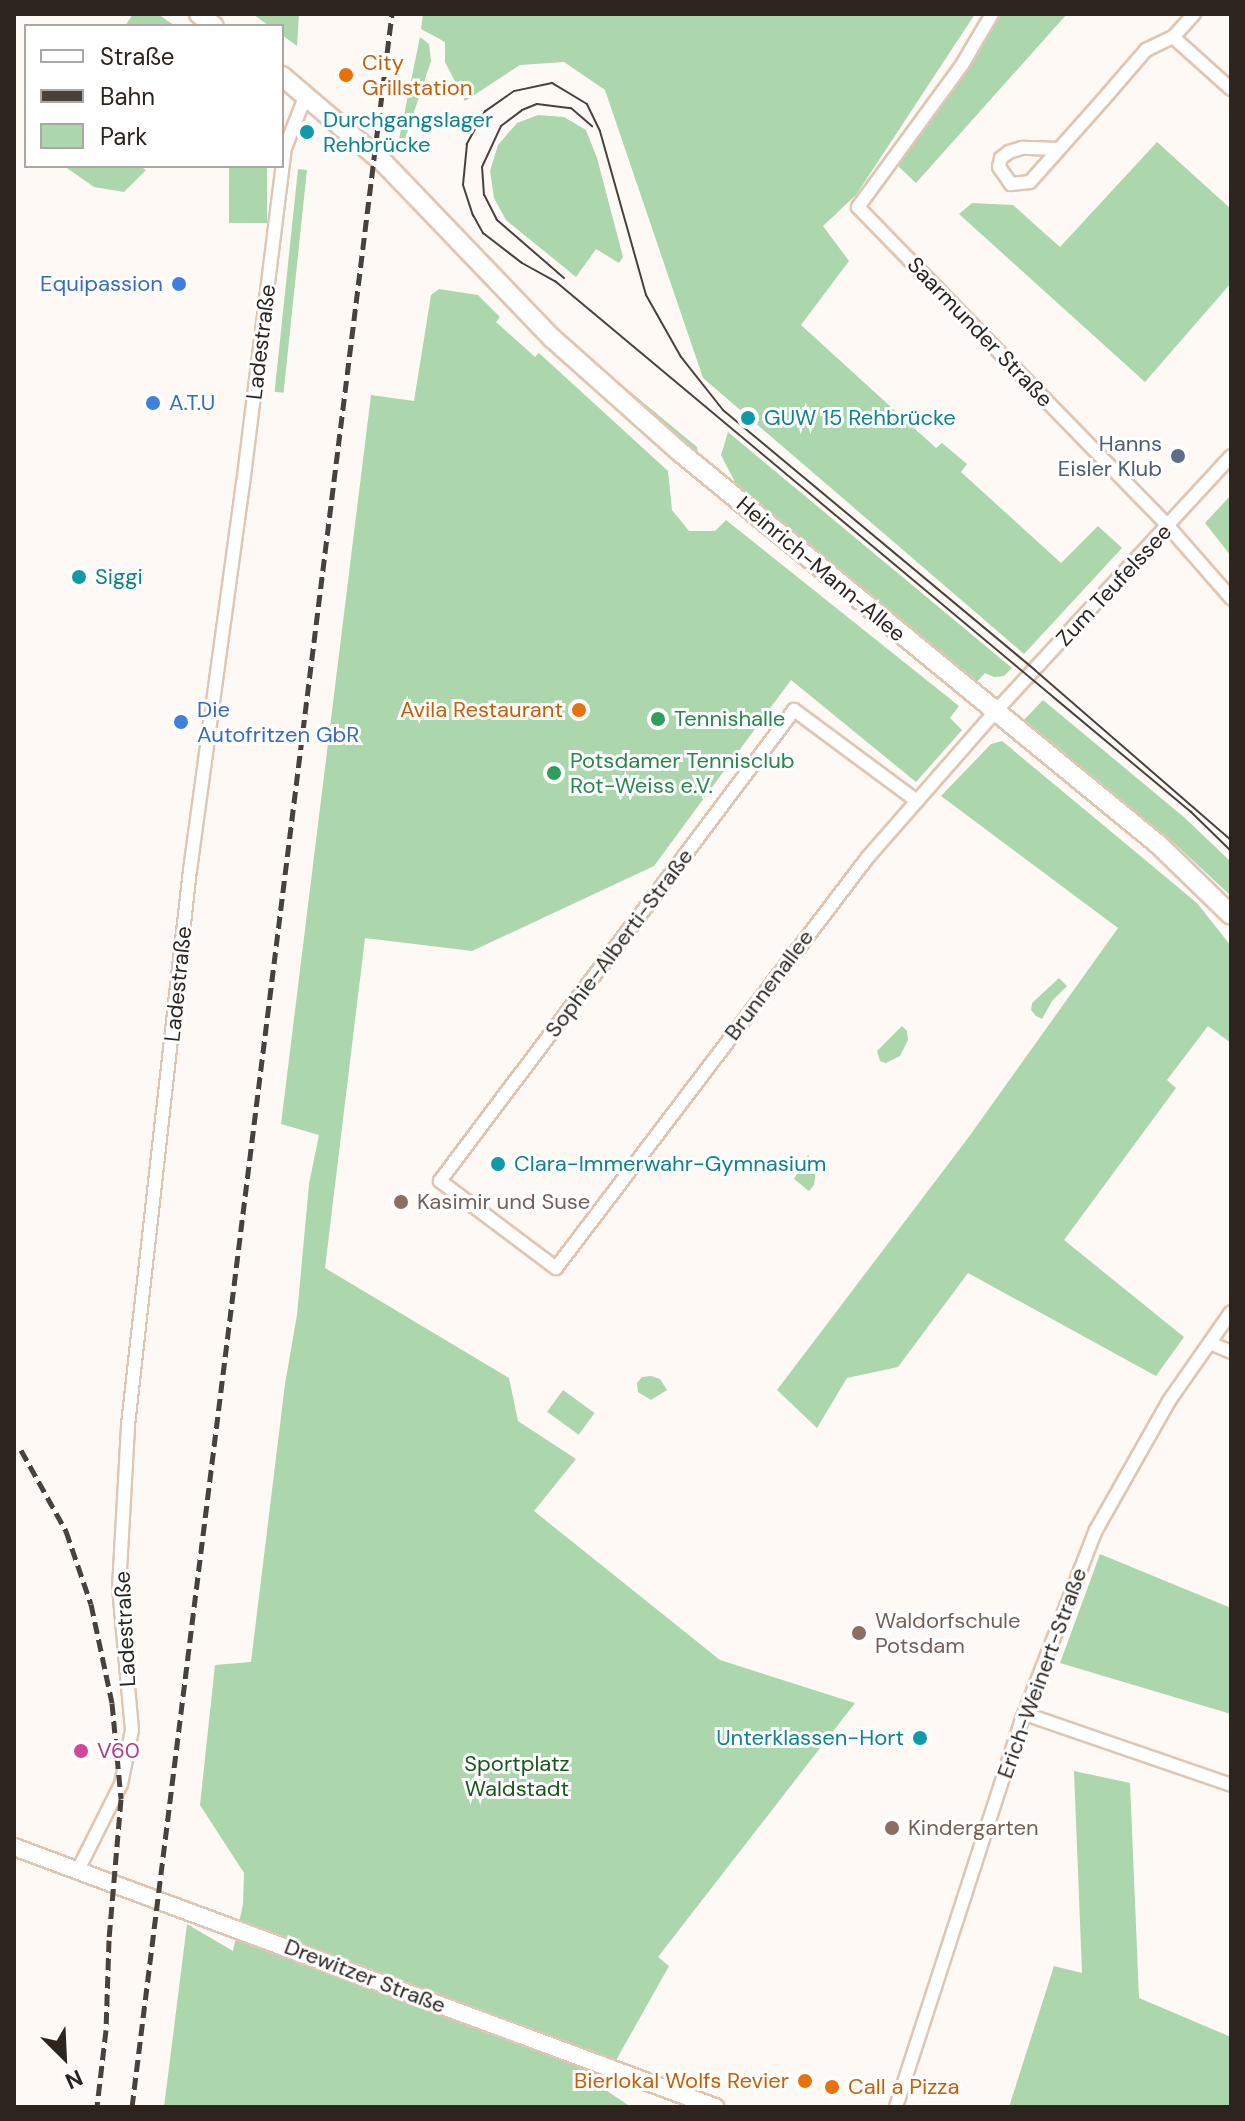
<!DOCTYPE html>
<html>
<head>
<meta charset="utf-8">
<style>
  body { margin:0 }
  #map { position:relative; width:1245px; height:2121px; overflow:hidden; background:#fef9f5; font-family:"DM Sans",sans-serif }
  div>[style] { position:absolute }
  .green>* { inset:0; background:#acd6ab; transform-origin:0 0 }
  .roads { filter:drop-shadow(2px 0 #dfc6b4) drop-shadow(-2px 0 #dfc6b4) drop-shadow(0 2px #dfc6b4) drop-shadow(0 -2px #dfc6b4) }
  .minor>* { height:12px; margin:-6px; padding:0 6px; transform-origin:6px; border-radius:6px; background:#fff }
  .tertiary>* { height:16px; margin:-8px; padding:0 8px; transform-origin:8px; border-radius:8px; background:#fff }
  .secondary>* { height:18px; margin:-9px; padding:0 9px; transform-origin:9px; border-radius:9px; background:#fff }
  .tram>* { height:2px; margin:-1px; padding:0 1px; transform-origin:1px; border-radius:1px; background:#4a413b }
  .rail>* { height:5px; margin-top:-2.5px; transform-origin:0; background:repeating-linear-gradient(90deg,#4a413b 0 12px,transparent 0 18px) }
  .dots>* { width:22px; height:22px; translate:-50% -50%; box-sizing:border-box; border:4px solid #fff; border-radius:50% }
  span { translate:-50% -50%; white-space:nowrap; text-align:center; line-height:1.15; -webkit-text-stroke:6px #fff; paint-order:stroke }
  .food-label { font-size:22px; color:#c56008 }
  .left { translate:0 -50%; text-align:left }
  .right { translate:-100% -50%; text-align:right }
  .culture-label { font-size:22px; color:#0d838f }
  .shop-label { font-size:22px; color:#366cbe }
  .street-label { font-size:22px; color:#2d241d }
  .service-label { font-size:22px; color:#4e5e75 }
  .leisure-label { font-size:22px; color:#27864d }
  .education-label { font-size:22px; color:#785e54 }
  .hotel-label { font-size:22px; color:#b23c85 }
  .park-label { font-size:22px; color:#19551d }
  .frame { position:absolute; inset:0; border:16px solid #2d241d; pointer-events:none }
  .legend { position:absolute; left:24px; top:24px; width:260px; height:144px; box-sizing:border-box; background:#fff; border:2px solid #aba7a5; margin:0; padding:10px 14px; list-style:none; font-size:24px; color:#2d241d }
  .legend li { display:flex; align-items:center; gap:16px; height:40px }
  .legend b { width:40px; border:2px solid #aba7a5 }
  .north { position:absolute; left:24px; top:2017px; width:80px; height:80px; -webkit-text-stroke:6px #fff; paint-order:stroke; rotate:156deg; font-size:22px; font-weight:700; line-height:32px; text-align:center; color:#2d241d }
  .north::after { content:''; display:block; margin:auto; width:28px; height:36px; background:#2d241d; clip-path:polygon(50% 0,100% 100%,50% 72%,0 100%) }
</style>
</head>
<body>
<div id="map">
  <div class="green">
    <div style="clip-path:polygon(133px 14px,158px 14px,175px 26px,125px 26px)"></div>
    <div style="clip-path:polygon(253px 14px,299px 14px,297px 46px,282px 35px,282px 26px,269px 26px)"></div>
    <div style="clip-path:polygon(423px 14px,975px 14px,856px 195px,823px 226px,849px 261px,801px 325px,936px 448px,942px 443px,967px 464px,961px 472px,1061px 563px,1098px 526px,1122px 548px,1024px 654px,703px 378px,605px 90px,564px 62px,520px 65px,465px 101px,445px 62px,445px 42px,421px 29px)"></div>
    <div style="clip-path:polygon(997px 14px,1067px 14px,916px 183px,898px 166px,974px 58px)"></div>
    <div style="clip-path:polygon(420px 37px,429px 44px,431px 61px,401px 151px,397px 149px)"></div>
    <div style="clip-path:polygon(538px 115px,564px 117px,586px 130px,597px 158px,623px 257px,619px 263px,596px 249px,576px 277px,506px 220px,494px 198px,490px 171px,498px 145px,517px 123px)"></div>
    <div style="clip-path:polygon(1157px 142px,1231px 209px,1231px 283px,1145px 382px,959px 214px,972px 203px,1013px 205px,1060px 247px)"></div>
    <div style="clip-path:polygon(64px 166px,140px 166px,146px 170px,124px 192px,94px 187px)"></div>
    <div style="left:229px;top:166px;width:38px;height:57px"></div>
    <div style="left:298px;top:169px;width:9px;height:224px;rotate:6deg"></div>
    <div style="clip-path:polygon(439px 289px,478px 295px,500px 317px,496px 322px,535px 357px,539px 353px,668px 471px,672px 510px,689px 531px,715px 531px,726px 520px,959px 706px,950px 718px,962px 730px,916px 782px,791px 680px,654px 866px,472px 951px,365px 938px,325px 1268px,509px 1378px,518px 1421px,576px 1459px,534px 1511px,720px 1660px,855px 1703px,658px 1957px,669px 1966px,601px 2087px,631px 2107px,164px 2107px,187px 1924px,233px 1951px,243px 1904px,244px 1873px,200px 1805px,215px 1665px,251px 1662px,285px 1384px,297px 1315px,309px 1184px,319px 1135px,281px 1124px,371px 395px,414px 401px,431px 295px)"></div>
    <div style="clip-path:polygon(610px 375px,697px 447px,698px 455px,607px 378px)"></div>
    <div style="clip-path:polygon(728px 432px,1012px 668px,1004px 676px,994px 677px,985px 673px,976px 683px,738px 488px,721px 455px)"></div>
    <div style="clip-path:polygon(1231px 495px,1231px 556px,1205px 523px)"></div>
    <div style="clip-path:polygon(1043px 700px,1185px 818px,1231px 862px,1231px 896px,1174px 843px,1022px 722px)"></div>
    <div style="clip-path:polygon(1002px 741px,1197px 903px,1231px 946px,1231px 1043px,1208px 1026px,1167px 1080px,1176px 1088px,1064px 1240px,1184px 1337px,1156px 1376px,968px 1273px,898px 1367px,847px 1378px,817px 1428px,777px 1390px,968px 1138px,1118px 928px,941px 796px,991px 744px)"></div>
    <div style="clip-path:polygon(1059px 978px,1067px 986px,1052px 1001px,1042px 1019px,1036px 1016px,1031px 1010px,1032px 1003px)"></div>
    <div style="clip-path:polygon(902px 1026px,907px 1031px,908px 1040px,900px 1056px,886px 1063px,880px 1061px,877px 1051px)"></div>
    <div style="clip-path:polygon(808px 1155px,816px 1168px,814px 1185px,809px 1191px,794px 1179px)"></div>
    <div style="clip-path:polygon(651px 1376px,660px 1379px,667px 1390px,651px 1400px,638px 1392px,637px 1383px,642px 1377px)"></div>
    <div style="left:563px;top:1390px;width:39px;height:27px;rotate:36deg"></div>
    <div style="clip-path:polygon(1100px 1554px,1231px 1608px,1231px 1714px,1060px 1663px)"></div>
    <div style="clip-path:polygon(1074px 1771px,1130px 1783px,1139px 1998px,1231px 2037px,1231px 2107px,1009px 2107px,1054px 1966px,1082px 1973px)"></div>
  </div>
  <div class="roads">
    <div class="minor">
      <div style="left:992px;top:14px;width:59px;rotate:120.5deg"></div>
      <div style="left:962px;top:65px;width:176px;rotate:126.2deg"></div>
      <div style="left:858px;top:207px;width:445px;rotate:45.8deg"></div>
      <div style="left:1168px;top:526px;width:96px;rotate:48.8deg"></div>
      <div style="left:1194px;top:14px;width:31px;rotate:132deg"></div>
      <div style="left:1173px;top:37px;width:78px;rotate:41.9deg"></div>
      <div style="left:1059px;top:149px;width:37px;rotate:-178deg"></div>
      <div style="left:1022px;top:148px;width:14px;rotate:163deg"></div>
      <div style="left:1009px;top:152px;width:10px;rotate:143deg"></div>
      <div style="left:1001px;top:158px;width:9px;rotate:103deg"></div>
      <div style="left:999px;top:167px;width:21px;rotate:55deg"></div>
      <div style="left:1011px;top:184px;width:19px;rotate:-6deg"></div>
      <div style="left:1030px;top:182px;width:118px;rotate:-48.4deg"></div>
      <div style="left:1108px;top:94px;width:58px;rotate:-49.2deg"></div>
      <div style="left:1146px;top:50px;width:30px;rotate:-26deg"></div>
      <div style="left:917px;top:801px;width:153px;rotate:-143.5deg"></div>
      <div style="left:794px;top:710px;width:589px;rotate:126.93deg"></div>
      <div style="left:440px;top:1181px;width:145px;rotate:36.9deg"></div>
      <div style="left:556px;top:1268px;width:516px;rotate:-52.8deg"></div>
      <div style="left:868px;top:857px;width:193px;rotate:-48.8deg"></div>
      <div style="left:995px;top:712px;width:348px;rotate:-47.3deg"></div>
      <div style="left:1210px;top:1343px;width:23px;rotate:23deg"></div>
      <div style="left:1025px;top:1714px;width:218px;rotate:19deg"></div>
      <div style="left:78px;top:1870px;width:96px;rotate:-63.4deg"></div>
      <div style="left:121px;top:1784px;width:55px;rotate:-78.5deg"></div>
      <div style="left:132px;top:1730px;width:143px;rotate:-95.2deg"></div>
      <div style="left:119px;top:1588px;width:163px;rotate:-86.8deg"></div>
      <div style="left:128px;top:1425px;width:558px;rotate:-83.63deg"></div>
      <div style="left:190px;top:870px;width:390px;rotate:-82.2deg"></div>
      <div style="left:243px;top:484px;width:339px;rotate:-82.9deg"></div>
      <div style="left:285px;top:148px;width:57px;rotate:-68.4deg"></div>
      <div style="left:896px;top:2107px;width:405px;rotate:-72deg"></div>
      <div style="left:1021px;top:1722px;width:206px;rotate:-68.7deg"></div>
      <div style="left:1096px;top:1530px;width:148px;rotate:-60.5deg"></div>
      <div style="left:1169px;top:1401px;width:108px;rotate:-55.1deg"></div>
    </div>
    <div class="tertiary">
      <div style="left:14px;top:1847px;width:748px;rotate:20.35deg"></div>
    </div>
    <div class="secondary">
      <div style="left:199px;top:14px;width:19px;rotate:39deg"></div>
      <div style="left:282px;top:76px;width:134px;rotate:40.5deg"></div>
      <div style="left:384px;top:163px;width:243px;rotate:46.2deg"></div>
      <div style="left:552px;top:338px;width:171px;rotate:41.7deg"></div>
      <div style="left:680px;top:452px;width:620px;rotate:39.37deg"></div>
      <div style="left:1159px;top:845px;width:100px;rotate:44.2deg"></div>
    </div>
  </div>
  <div class="tram">
    <div style="left:564px;top:278px;width:89px;rotate:-139.1deg"></div>
    <div style="left:497px;top:220px;width:28px;rotate:-117deg"></div>
    <div style="left:484px;top:195px;width:28px;rotate:-94deg"></div>
    <div style="left:482px;top:167px;width:45px;rotate:-65.1deg"></div>
    <div style="left:501px;top:126px;width:26px;rotate:-37deg"></div>
    <div style="left:522px;top:110px;width:16px;rotate:-22deg"></div>
    <div style="left:537px;top:104px;width:34px;rotate:7deg"></div>
    <div style="left:571px;top:108px;width:28px;rotate:41deg"></div>
    <div style="left:1231px;top:840px;width:259px;rotate:-139.1deg"></div>
    <div style="left:1035px;top:670px;width:406px;rotate:-140.2deg"></div>
    <div style="left:723px;top:410px;width:68px;rotate:-128.4deg"></div>
    <div style="left:681px;top:357px;width:71px;rotate:-119.4deg"></div>
    <div style="left:646px;top:295px;width:170px;rotate:-105.7deg"></div>
    <div style="left:600px;top:131px;width:30px;rotate:-116deg"></div>
    <div style="left:587px;top:104px;width:41px;rotate:-149deg"></div>
    <div style="left:552px;top:83px;width:39px;rotate:168deg"></div>
    <div style="left:514px;top:91px;width:35px;rotate:145deg"></div>
    <div style="left:485px;top:111px;width:38px;rotate:119deg"></div>
    <div style="left:467px;top:144px;width:41px;rotate:95.6deg"></div>
    <div style="left:463px;top:185px;width:32px;rotate:72deg"></div>
    <div style="left:473px;top:215px;width:21px;rotate:61deg"></div>
    <div style="left:483px;top:233px;width:49px;rotate:37.6deg"></div>
    <div style="left:522px;top:263px;width:38px;rotate:29deg"></div>
    <div style="left:555px;top:281px;width:829px;rotate:39.86deg"></div>
    <div style="left:1191px;top:812px;width:56px;rotate:44.3deg"></div>
  </div>
  <div class="rail">
    <div style="left:21px;top:1450px;width:93px;rotate:60.9deg"></div>
    <div style="left:66px;top:1531px;width:77px;rotate:71.1deg"></div>
    <div style="left:91px;top:1604px;width:101px;rotate:78deg"></div>
    <div style="left:112px;top:1703px;width:96px;rotate:84.6deg"></div>
    <div style="left:121px;top:1799px;width:142px;rotate:94.9deg"></div>
    <div style="left:109px;top:1940px;width:90px;rotate:91.9deg"></div>
    <div style="left:106px;top:2030px;width:78px;rotate:96.7deg"></div>
    <div style="left:132px;top:2107px;width:2109px;rotate:-82.92deg"></div>
  </div>
  <div class="dots">
    <div style="left:346px;top:75px;background:#e8710a"></div>
    <div style="left:307px;top:132px;background:#0f9aa8"></div>
    <div style="left:179px;top:284px;background:#3f7fe0"></div>
    <div style="left:153px;top:403px;background:#3f7fe0"></div>
    <div style="left:748px;top:418px;background:#0f9aa8"></div>
    <div style="left:1178px;top:456px;background:#5c6f8a"></div>
    <div style="left:79px;top:577px;background:#0f9aa8"></div>
    <div style="left:579px;top:710px;background:#e8710a"></div>
    <div style="left:658px;top:719px;background:#2e9e5b"></div>
    <div style="left:181px;top:722px;background:#3f7fe0"></div>
    <div style="left:554px;top:773px;background:#2e9e5b"></div>
    <div style="left:498px;top:1164px;background:#0f9aa8"></div>
    <div style="left:401px;top:1202px;background:#8d6e63"></div>
    <div style="left:859px;top:1633px;background:#8d6e63"></div>
    <div style="left:920px;top:1738px;background:#0f9aa8"></div>
    <div style="left:81px;top:1751px;background:#d1479c"></div>
    <div style="left:892px;top:1828px;background:#8d6e63"></div>
    <div style="left:805px;top:2081px;background:#e8710a"></div>
    <div style="left:832px;top:2087px;background:#e8710a"></div>
  </div>
  <div class="food-label">
    <span class="left" style="left:362px;top:75px">City<br>Grillstation</span>
    <span class="right" style="left:563px;top:710px">Avila Restaurant</span>
    <span class="right" style="left:789px;top:2081px">Bierlokal Wolfs Revier</span>
    <span class="left" style="left:848px;top:2087px">Call a Pizza</span>
  </div>
  <div class="culture-label">
    <span class="left" style="left:323px;top:132px">Durchgangslager<br>Rehbrücke</span>
    <span class="left" style="left:764px;top:418px">GUW 15 Rehbrücke</span>
    <span class="left" style="left:95px;top:577px">Siggi</span>
    <span class="left" style="left:514px;top:1164px">Clara-Immerwahr-Gymnasium</span>
    <span class="right" style="left:904px;top:1738px">Unterklassen-Hort</span>
  </div>
  <div class="shop-label">
    <span class="right" style="left:163px;top:284px">Equipassion</span>
    <span class="left" style="left:169px;top:403px">A.T.U</span>
    <span class="left" style="left:197px;top:722px">Die<br>Autofritzen GbR</span>
  </div>
  <div class="street-label">
    <span style="left:980px;top:332px;rotate:46deg">Saarmunder Straße</span>
    <span style="left:261px;top:342px;rotate:-83deg">Ladestraße</span>
    <span style="left:821px;top:569px;rotate:40deg">Heinrich-Mann-Allee</span>
    <span style="left:1114px;top:585px;rotate:-47deg">Zum Teufelssee</span>
    <span style="left:619px;top:943px;rotate:-53deg">Sophie-Alberti-Straße</span>
    <span style="left:178px;top:984px;rotate:-84deg">Ladestraße</span>
    <span style="left:769px;top:985px;rotate:-53deg">Brunnenallee</span>
    <span style="left:125px;top:1629px;rotate:-93deg">Ladestraße</span>
    <span style="left:1042px;top:1673px;rotate:-70deg">Erich-Weinert-Straße</span>
    <span style="left:365px;top:1976px;rotate:21deg">Drewitzer Straße</span>
  </div>
  <div class="service-label">
    <span class="right" style="left:1162px;top:456px">Hanns<br>Eisler Klub</span>
  </div>
  <div class="leisure-label">
    <span class="left" style="left:674px;top:719px">Tennishalle</span>
    <span class="left" style="left:570px;top:773px">Potsdamer Tennisclub<br>Rot-Weiss e.V.</span>
  </div>
  <div class="education-label">
    <span class="left" style="left:417px;top:1202px">Kasimir und Suse</span>
    <span class="left" style="left:875px;top:1633px">Waldorfschule<br>Potsdam</span>
    <span class="left" style="left:908px;top:1828px">Kindergarten</span>
  </div>
  <div class="hotel-label">
    <span class="left" style="left:97px;top:1751px">V60</span>
  </div>
  <div class="park-label">
    <span style="left:517px;top:1776px">Sportplatz<br>Waldstadt</span>
  </div>
  <div class="frame"></div>
  <ul class="legend">
  <li><b style="height:10px;background:#fff"></b>Straße</li>
  <li><b style="height:10px;background:#4a413b"></b>Bahn</li>
  <li><b style="height:22px;background:#acd6ab"></b>Park</li>
  </ul>
  <div class="north">N</div>
</div>
</body>
</html>
